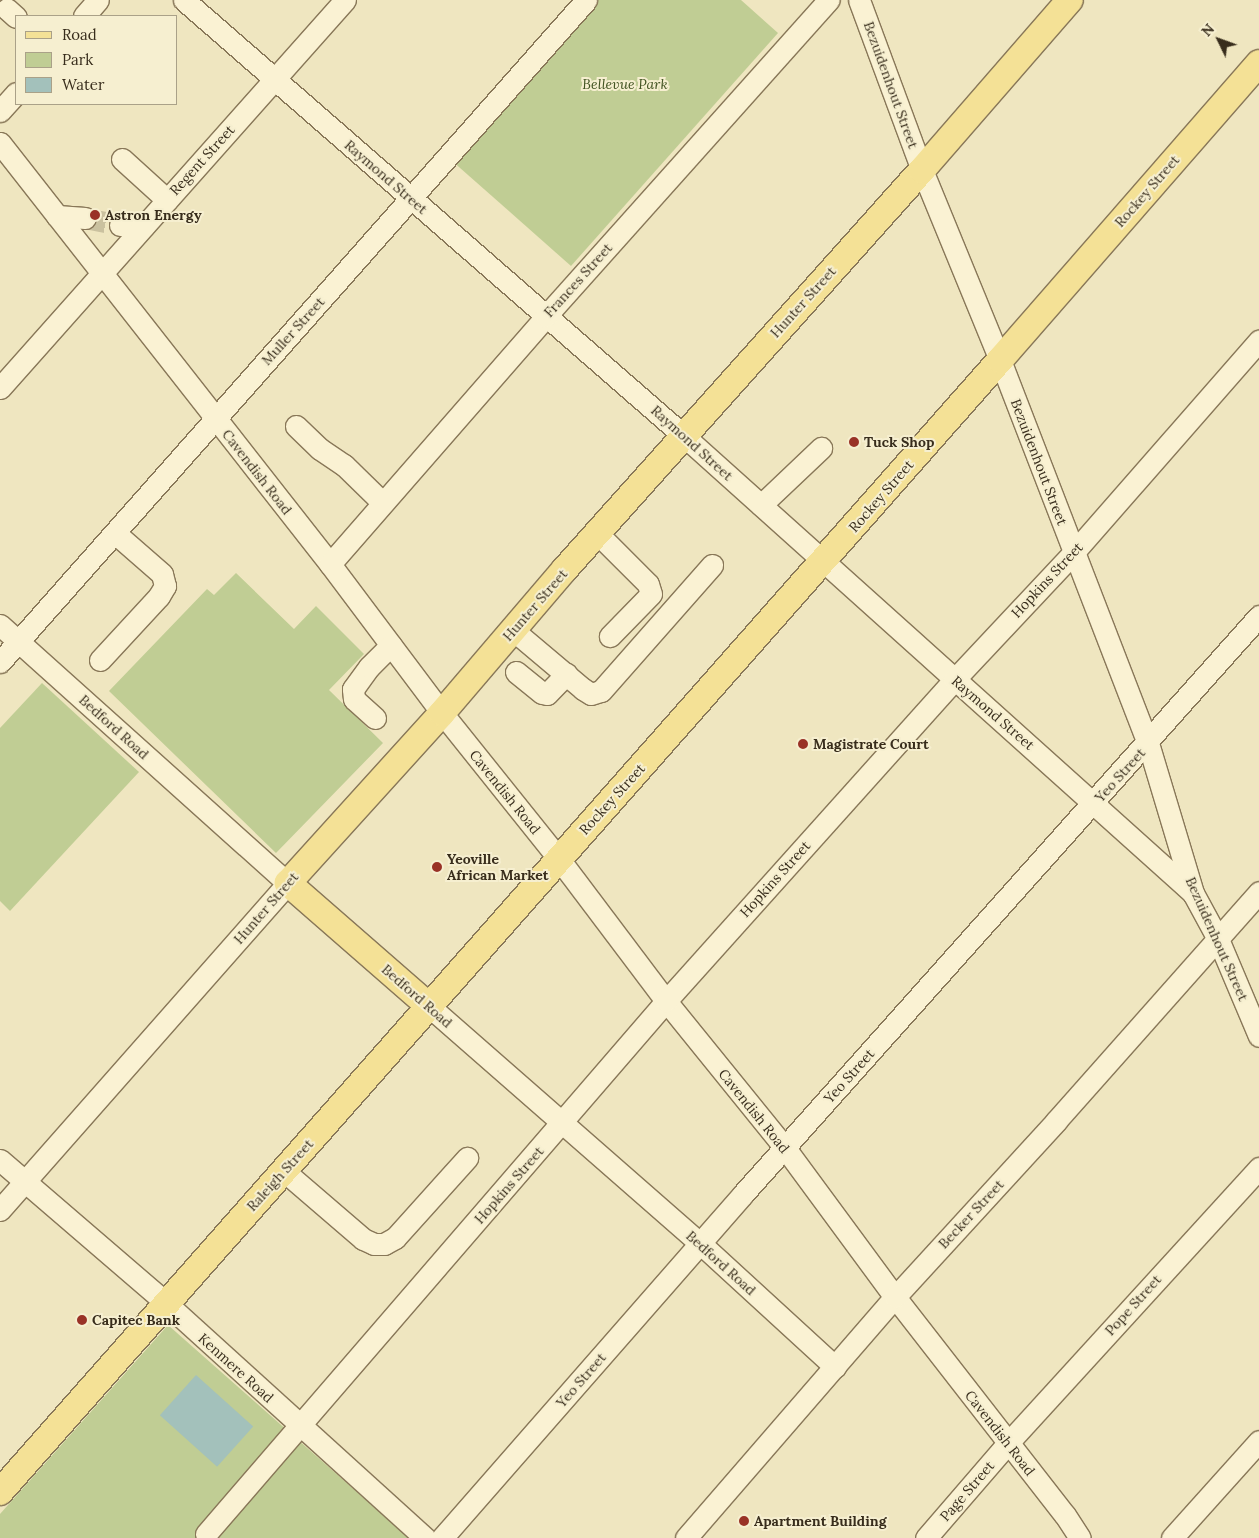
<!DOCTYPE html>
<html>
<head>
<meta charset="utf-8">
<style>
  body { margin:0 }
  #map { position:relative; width:1259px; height:1538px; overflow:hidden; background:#efe6c0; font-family:Lora,serif }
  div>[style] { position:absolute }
  .green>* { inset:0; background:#c0cd94 }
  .water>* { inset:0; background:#a3c1bb; transform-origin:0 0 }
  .minor-tunnel>* { height:21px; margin-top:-10.5px; transform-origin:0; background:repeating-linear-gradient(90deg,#cac19f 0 21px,transparent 0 32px) }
  .roads { filter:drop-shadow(1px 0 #887758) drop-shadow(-1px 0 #887758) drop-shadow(0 1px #887758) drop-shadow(0 -1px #887758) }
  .minor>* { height:21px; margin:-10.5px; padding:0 10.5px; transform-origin:10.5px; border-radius:10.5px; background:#faf2d3 }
  .major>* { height:26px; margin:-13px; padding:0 13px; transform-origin:13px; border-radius:13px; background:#f4e196 }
  .dots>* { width:14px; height:14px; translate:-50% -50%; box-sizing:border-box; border:2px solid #f6efd0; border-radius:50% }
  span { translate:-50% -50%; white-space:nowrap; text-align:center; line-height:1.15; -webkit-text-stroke:4px #f6efd0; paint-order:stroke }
  .park-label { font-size:14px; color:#425422; font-style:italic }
  .street-label { font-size:14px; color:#382d1c }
  .poi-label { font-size:14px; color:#382d1c; font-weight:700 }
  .left { translate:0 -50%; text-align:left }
  .legend { position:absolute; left:15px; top:15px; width:162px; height:90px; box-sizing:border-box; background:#f6efd0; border:1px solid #aaa188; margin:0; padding:6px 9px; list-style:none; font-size:15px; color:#382d1c }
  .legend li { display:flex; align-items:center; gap:10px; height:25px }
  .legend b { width:25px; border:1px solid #aaa188 }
  .north { position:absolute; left:1194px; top:15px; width:50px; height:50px; -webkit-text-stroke:4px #f6efd0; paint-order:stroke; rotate:312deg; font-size:14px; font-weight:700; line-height:20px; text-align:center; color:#382d1c }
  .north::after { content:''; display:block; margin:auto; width:18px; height:22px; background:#382d1c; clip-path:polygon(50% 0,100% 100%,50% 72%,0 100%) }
</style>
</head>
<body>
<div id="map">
  <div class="green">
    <div style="clip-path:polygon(592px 0,741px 0,778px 33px,571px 266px,451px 160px)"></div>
    <div style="clip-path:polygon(236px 573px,294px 629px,316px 606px,364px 654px,329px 690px,383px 743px,276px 853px,109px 691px,207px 589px,214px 595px)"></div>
    <div style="clip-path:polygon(42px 683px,139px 772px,10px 911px,0 901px,0 728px)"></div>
    <div style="clip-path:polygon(168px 1325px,409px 1538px,0 1538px,0 1514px)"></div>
  </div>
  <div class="water">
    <div style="left:196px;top:1375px;width:77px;height:54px;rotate:42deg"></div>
  </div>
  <div class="minor-tunnel">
    <div style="left:85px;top:218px;width:36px;rotate:11deg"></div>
  </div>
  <div class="roads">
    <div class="minor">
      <div style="left:184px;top:0;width:663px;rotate:41.09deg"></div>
      <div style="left:684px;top:436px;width:684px;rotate:41.92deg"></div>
      <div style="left:859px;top:0;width:181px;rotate:69.7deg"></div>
      <div style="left:922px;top:170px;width:205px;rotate:67.7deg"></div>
      <div style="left:1000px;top:360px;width:411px;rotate:68.9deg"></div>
      <div style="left:1148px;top:743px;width:157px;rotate:73.3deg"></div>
      <div style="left:1193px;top:893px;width:52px;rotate:61.5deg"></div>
      <div style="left:1218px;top:939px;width:105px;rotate:67.1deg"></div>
      <div style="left:7px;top:9px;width:12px;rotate:42deg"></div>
      <div style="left:84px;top:16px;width:21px;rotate:-49deg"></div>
      <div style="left:0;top:111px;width:24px;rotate:-48deg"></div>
      <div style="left:0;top:143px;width:535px;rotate:51.91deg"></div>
      <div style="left:330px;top:564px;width:186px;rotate:53.1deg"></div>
      <div style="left:442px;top:713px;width:187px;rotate:51.3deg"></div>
      <div style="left:559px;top:859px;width:178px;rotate:53deg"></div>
      <div style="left:666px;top:1001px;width:189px;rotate:51deg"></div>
      <div style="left:785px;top:1148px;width:185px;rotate:53.6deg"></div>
      <div style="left:895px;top:1297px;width:276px;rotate:52.1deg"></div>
      <div style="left:1065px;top:1515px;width:27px;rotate:57deg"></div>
      <div style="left:122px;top:159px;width:61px;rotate:42.3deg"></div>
      <div style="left:57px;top:216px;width:28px;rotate:4deg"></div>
      <div style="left:120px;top:225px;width:24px;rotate:2deg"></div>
      <div style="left:0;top:388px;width:519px;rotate:-48.36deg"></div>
      <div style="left:296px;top:426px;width:33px;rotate:44deg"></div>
      <div style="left:320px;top:449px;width:29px;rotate:34deg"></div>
      <div style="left:344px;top:465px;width:54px;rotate:44.3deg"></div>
      <div style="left:761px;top:505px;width:83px;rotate:-43.5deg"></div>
      <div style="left:597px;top:533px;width:72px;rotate:45deg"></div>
      <div style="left:648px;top:584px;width:10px;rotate:73deg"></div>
      <div style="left:651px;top:594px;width:59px;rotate:134.3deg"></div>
      <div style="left:330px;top:564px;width:329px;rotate:-48.9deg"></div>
      <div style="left:546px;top:316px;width:424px;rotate:-48.2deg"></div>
      <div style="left:0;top:625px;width:387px;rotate:41.9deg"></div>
      <div style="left:288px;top:883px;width:436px;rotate:131.4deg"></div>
      <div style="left:513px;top:630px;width:92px;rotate:40.1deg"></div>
      <div style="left:583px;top:689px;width:9px;rotate:32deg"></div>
      <div style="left:591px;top:694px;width:10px;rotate:-17deg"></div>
      <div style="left:601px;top:691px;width:168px;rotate:-48.6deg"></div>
      <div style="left:100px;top:660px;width:87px;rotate:-47.3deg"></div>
      <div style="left:159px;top:596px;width:12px;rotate:-59deg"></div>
      <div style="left:165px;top:586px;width:12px;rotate:-104deg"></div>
      <div style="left:162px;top:574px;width:62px;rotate:-138.9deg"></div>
      <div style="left:0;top:662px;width:884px;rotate:-48.48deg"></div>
      <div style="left:516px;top:672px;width:33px;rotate:39deg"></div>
      <div style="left:542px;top:693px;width:5px;rotate:11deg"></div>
      <div style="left:547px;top:694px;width:28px;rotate:-46deg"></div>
      <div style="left:375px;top:718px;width:28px;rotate:-138deg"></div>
      <div style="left:354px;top:699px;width:10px;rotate:-96deg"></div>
      <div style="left:353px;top:689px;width:27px;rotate:-54deg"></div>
      <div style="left:369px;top:667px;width:31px;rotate:-45deg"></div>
      <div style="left:430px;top:1007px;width:360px;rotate:41.2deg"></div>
      <div style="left:701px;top:1244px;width:182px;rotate:42.5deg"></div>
      <div style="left:0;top:1160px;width:219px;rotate:40.7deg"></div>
      <div style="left:166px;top:1303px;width:350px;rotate:42.2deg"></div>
      <div style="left:284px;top:1171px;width:104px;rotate:40.7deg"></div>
      <div style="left:363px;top:1239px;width:12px;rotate:24deg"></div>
      <div style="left:374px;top:1244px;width:10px"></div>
      <div style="left:384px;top:1244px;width:13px;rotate:-29deg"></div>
      <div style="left:395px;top:1238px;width:108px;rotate:-48deg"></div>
      <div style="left:206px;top:1534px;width:704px;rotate:-49.2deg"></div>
      <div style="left:666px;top:1001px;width:431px;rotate:-48.1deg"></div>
      <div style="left:954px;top:680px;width:175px;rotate:-46.8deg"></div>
      <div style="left:1074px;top:552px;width:281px;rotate:-48.8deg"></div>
      <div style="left:442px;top:1538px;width:457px;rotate:-48.8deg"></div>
      <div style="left:743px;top:1194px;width:775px;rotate:-48.24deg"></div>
      <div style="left:686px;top:1538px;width:319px;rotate:-49.1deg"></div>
      <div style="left:895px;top:1297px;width:239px;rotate:-47.5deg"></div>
      <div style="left:1056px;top:1121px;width:306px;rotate:-48.4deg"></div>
      <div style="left:926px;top:1538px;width:124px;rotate:-49.2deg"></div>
      <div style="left:1007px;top:1444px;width:374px;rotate:-47.6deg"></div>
      <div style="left:1172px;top:1538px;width:130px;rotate:-48.1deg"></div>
    </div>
    <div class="major">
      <div style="left:430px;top:1007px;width:189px;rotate:-138.9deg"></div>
      <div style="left:288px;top:883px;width:229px;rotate:-47.8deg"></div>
      <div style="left:442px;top:713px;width:189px;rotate:-49.5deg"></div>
      <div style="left:565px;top:569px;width:535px;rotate:-48.18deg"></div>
      <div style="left:922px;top:170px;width:225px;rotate:-49deg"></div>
      <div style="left:0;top:1492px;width:1510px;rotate:-48.54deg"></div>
      <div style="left:1000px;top:360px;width:394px;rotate:-48.9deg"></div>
    </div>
  </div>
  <div class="dots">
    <div style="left:95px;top:215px;background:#993226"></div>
    <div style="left:854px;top:442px;background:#993226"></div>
    <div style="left:803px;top:744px;background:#993226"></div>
    <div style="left:437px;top:867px;background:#993226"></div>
    <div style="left:82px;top:1320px;background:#993226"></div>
    <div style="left:744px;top:1521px;background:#993226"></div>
  </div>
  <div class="park-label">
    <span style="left:625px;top:84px">Bellevue Park</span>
  </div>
  <div class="street-label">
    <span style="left:891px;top:85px;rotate:70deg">Bezuidenhout Street</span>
    <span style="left:202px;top:160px;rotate:-48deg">Regent Street</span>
    <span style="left:386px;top:177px;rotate:41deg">Raymond Street</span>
    <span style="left:1147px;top:191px;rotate:-49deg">Rockey Street</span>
    <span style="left:578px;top:280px;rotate:-48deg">Frances Street</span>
    <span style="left:803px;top:302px;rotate:-48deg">Hunter Street</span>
    <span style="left:293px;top:331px;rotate:-48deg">Muller Street</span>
    <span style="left:692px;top:443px;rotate:42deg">Raymond Street</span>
    <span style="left:1039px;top:462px;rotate:69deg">Bezuidenhout Street</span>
    <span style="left:257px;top:472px;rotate:52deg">Cavendish Road</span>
    <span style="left:881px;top:496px;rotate:-49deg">Rockey Street</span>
    <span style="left:1047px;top:580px;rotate:-47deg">Hopkins Street</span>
    <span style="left:535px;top:605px;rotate:-49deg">Hunter Street</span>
    <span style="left:993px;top:713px;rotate:41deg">Raymond Street</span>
    <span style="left:114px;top:727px;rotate:42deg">Bedford Road</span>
    <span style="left:1120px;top:775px;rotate:-48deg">Yeo Street</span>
    <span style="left:505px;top:792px;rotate:51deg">Cavendish Road</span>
    <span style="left:612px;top:799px;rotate:-48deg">Rockey Street</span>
    <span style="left:775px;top:879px;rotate:-48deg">Hopkins Street</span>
    <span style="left:266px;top:908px;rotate:-49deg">Hunter Street</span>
    <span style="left:1217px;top:939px;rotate:66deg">Bezuidenhout Street</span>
    <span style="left:417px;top:996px;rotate:41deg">Bedford Road</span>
    <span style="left:849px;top:1076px;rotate:-48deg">Yeo Street</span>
    <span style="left:754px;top:1111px;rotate:51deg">Cavendish Road</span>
    <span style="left:280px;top:1175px;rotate:-48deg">Raleigh Street</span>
    <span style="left:509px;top:1185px;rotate:-49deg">Hopkins Street</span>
    <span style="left:971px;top:1214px;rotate:-47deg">Becker Street</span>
    <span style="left:721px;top:1263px;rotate:42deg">Bedford Road</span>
    <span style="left:1133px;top:1305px;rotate:-48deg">Pope Street</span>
    <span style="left:236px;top:1368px;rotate:42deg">Kenmere Road</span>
    <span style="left:581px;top:1380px;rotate:-49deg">Yeo Street</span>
    <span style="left:1000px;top:1433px;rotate:52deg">Cavendish Road</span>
    <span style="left:967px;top:1491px;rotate:-49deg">Page Street</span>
  </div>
  <div class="poi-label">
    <span class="left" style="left:105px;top:215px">Astron Energy</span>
    <span class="left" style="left:864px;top:442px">Tuck Shop</span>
    <span class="left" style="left:813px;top:744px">Magistrate Court</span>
    <span class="left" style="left:447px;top:867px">Yeoville<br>African Market</span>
    <span class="left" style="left:92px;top:1320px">Capitec Bank</span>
    <span class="left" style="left:754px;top:1521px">Apartment Building</span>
  </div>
  <ul class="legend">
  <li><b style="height:6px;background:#f4e196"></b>Road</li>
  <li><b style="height:14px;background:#c0cd94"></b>Park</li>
  <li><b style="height:14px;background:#a3c1bb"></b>Water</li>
  </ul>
  <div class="north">N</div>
</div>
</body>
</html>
